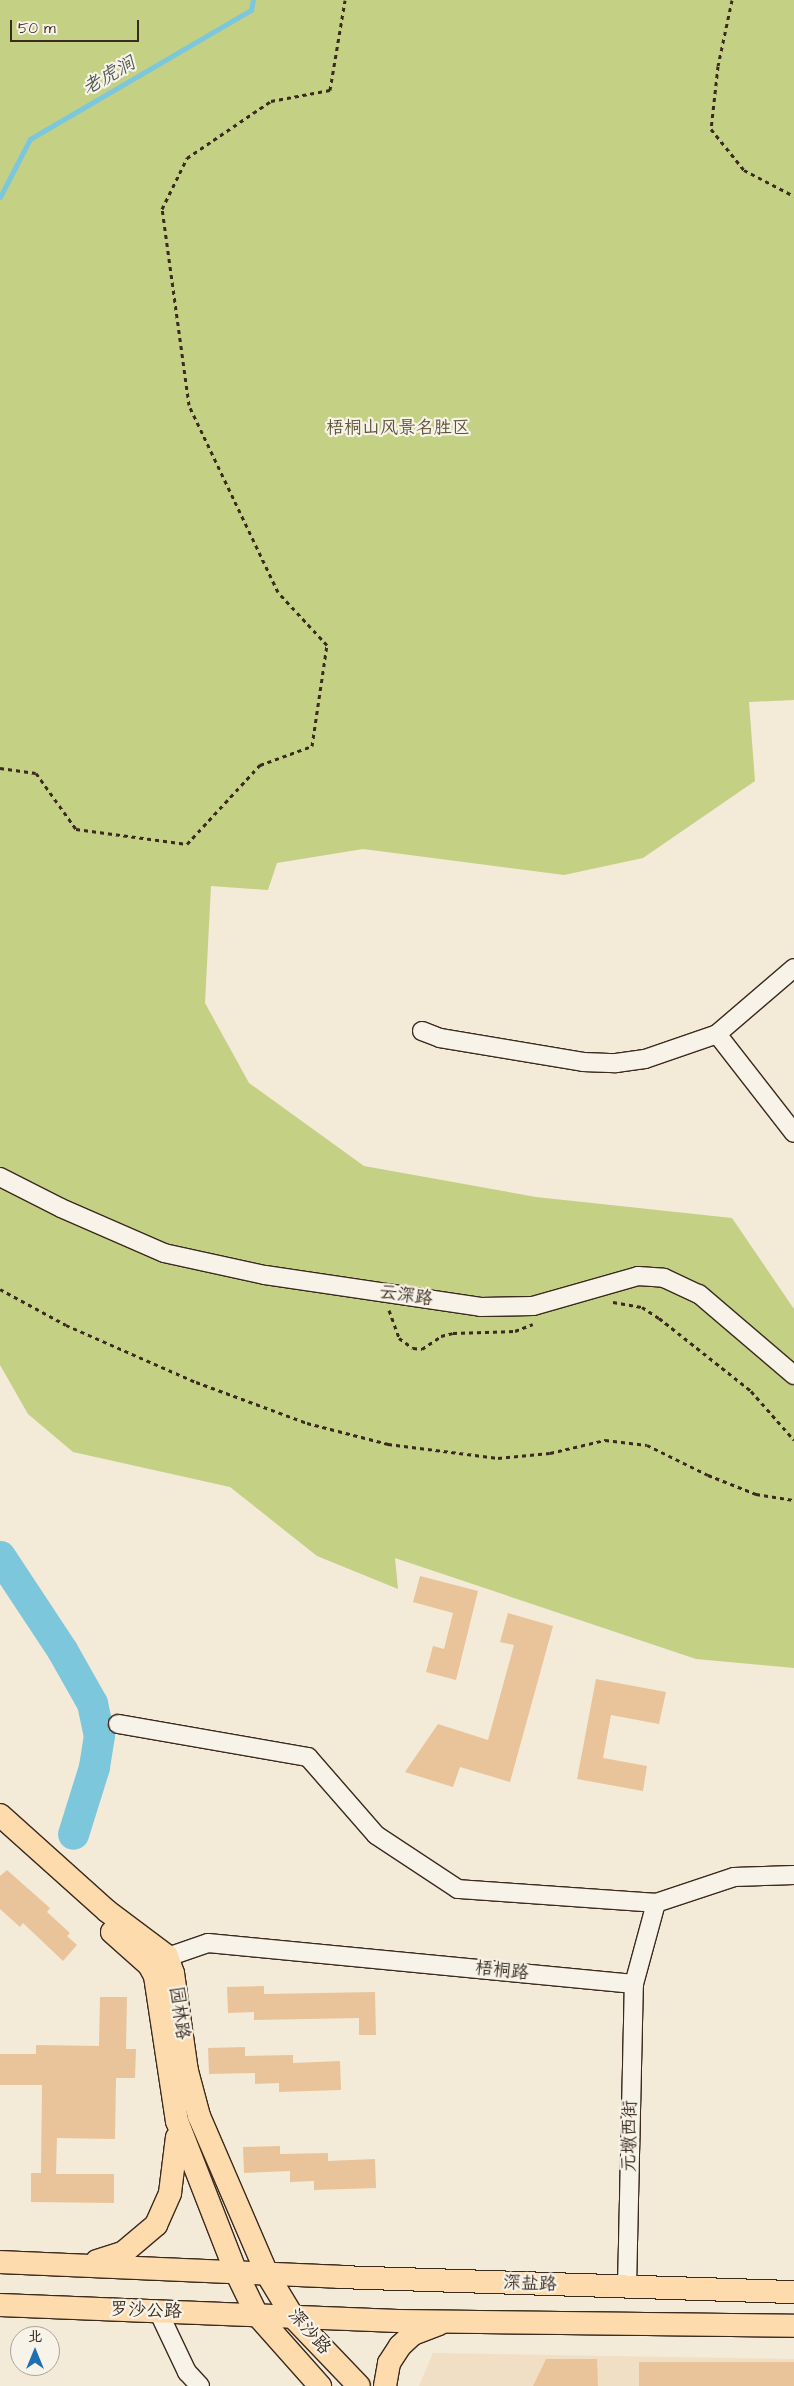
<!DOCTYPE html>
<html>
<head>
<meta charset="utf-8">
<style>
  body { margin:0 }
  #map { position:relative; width:794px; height:2386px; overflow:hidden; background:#f4ead8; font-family:"Architects Daughter","LXGW WenKai TC",sans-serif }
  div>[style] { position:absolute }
  .built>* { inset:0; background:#f1dfc5 }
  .green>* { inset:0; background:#c4d084 }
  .stream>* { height:5px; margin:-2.5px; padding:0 2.5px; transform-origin:2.5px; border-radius:2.5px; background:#7dc7dd }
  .river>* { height:31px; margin:-15.5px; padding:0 15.5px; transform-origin:15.5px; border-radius:15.5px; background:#7dc7dd }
  .building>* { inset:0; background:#e9c49a; transform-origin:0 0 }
  .path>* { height:3px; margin-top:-1.5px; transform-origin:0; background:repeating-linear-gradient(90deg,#3b2a1e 0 4px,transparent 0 8px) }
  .roads { filter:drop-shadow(1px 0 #3b2a1e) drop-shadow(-1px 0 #3b2a1e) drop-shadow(0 1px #3b2a1e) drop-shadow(0 -1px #3b2a1e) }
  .minor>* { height:18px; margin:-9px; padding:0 9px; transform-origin:9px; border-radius:9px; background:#f7f3e8 }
  .major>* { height:22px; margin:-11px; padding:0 11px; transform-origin:11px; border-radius:11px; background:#fedbac }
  span { translate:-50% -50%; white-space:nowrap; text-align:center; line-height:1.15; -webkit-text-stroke:4.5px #f7f3e8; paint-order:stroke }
  .park-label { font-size:18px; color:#5d5438 }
  .street-label { font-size:18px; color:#3b2a1e }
  .water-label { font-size:19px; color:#4f5957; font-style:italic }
  .north { position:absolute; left:10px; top:2326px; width:50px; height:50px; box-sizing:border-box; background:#f7f3e8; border:1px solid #aca397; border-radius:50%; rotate:0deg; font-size:14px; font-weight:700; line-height:20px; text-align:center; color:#3b2a1e }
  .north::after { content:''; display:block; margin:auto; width:18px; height:22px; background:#1f6fb2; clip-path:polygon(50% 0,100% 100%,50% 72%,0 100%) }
  .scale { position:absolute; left:10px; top:20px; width:129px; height:22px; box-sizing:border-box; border:2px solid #3b2a1e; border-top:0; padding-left:6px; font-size:15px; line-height:18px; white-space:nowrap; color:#3b2a1e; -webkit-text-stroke:4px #f7f3e8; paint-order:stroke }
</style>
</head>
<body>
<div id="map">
  <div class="built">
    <div style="clip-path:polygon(433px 2353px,794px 2359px,794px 2386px,419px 2386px)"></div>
  </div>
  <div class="green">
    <div style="clip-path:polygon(0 0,794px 0,794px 700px,749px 702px,755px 781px,643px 858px,564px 875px,363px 849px,277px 863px,268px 890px,211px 886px,205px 1003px,249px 1083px,364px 1166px,536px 1197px,732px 1218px,794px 1309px,794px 1668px,696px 1659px,395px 1558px,398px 1589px,317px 1556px,230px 1487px,73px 1452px,28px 1414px,0 1365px)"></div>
  </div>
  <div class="stream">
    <div style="left:0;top:197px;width:65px;rotate:-62.7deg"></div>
    <div style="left:30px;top:139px;width:256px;rotate:-30.3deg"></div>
    <div style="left:251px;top:10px;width:10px;rotate:-79deg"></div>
  </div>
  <div class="river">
    <div style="left:0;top:1556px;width:113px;rotate:56.6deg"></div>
    <div style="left:62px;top:1650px;width:61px;rotate:60.5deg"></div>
    <div style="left:92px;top:1703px;width:33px;rotate:78deg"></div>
    <div style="left:99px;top:1735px;width:32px;rotate:99deg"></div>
    <div style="left:94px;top:1767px;width:70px;rotate:107.4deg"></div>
  </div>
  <div class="building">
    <div style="clip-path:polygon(420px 1576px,478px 1591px,456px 1680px,426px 1672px,433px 1646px,444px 1649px,453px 1613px,413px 1602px)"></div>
    <div style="clip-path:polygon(508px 1613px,553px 1626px,510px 1782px,460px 1767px,453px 1787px,405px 1772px,438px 1724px,488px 1740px,514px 1645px,500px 1642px)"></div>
    <div style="clip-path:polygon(596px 1679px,666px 1692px,659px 1724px,611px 1715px,603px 1758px,647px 1766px,643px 1791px,577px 1779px)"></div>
    <div style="clip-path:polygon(7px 1870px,50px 1908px,47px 1912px,70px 1933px,67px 1936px,77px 1945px,63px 1961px,23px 1923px,20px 1927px,0 1909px,0 1876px)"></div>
    <div style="clip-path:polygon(264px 1986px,264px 1994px,375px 1992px,376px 2035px,359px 2035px,359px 2018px,254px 2020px,254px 2012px,228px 2013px,227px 1987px)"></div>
    <div style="clip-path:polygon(100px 1997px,127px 1997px,126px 2049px,136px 2049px,135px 2078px,116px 2078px,115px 2139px,57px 2138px,56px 2174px,114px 2174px,114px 2203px,31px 2202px,31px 2173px,41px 2173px,42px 2085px,0 2085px,0 2054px,36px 2054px,36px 2045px,99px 2046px)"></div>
    <div style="clip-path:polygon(245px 2047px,245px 2056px,293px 2055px,293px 2063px,340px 2061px,341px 2090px,279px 2092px,279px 2083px,255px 2084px,255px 2073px,209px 2074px,208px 2048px)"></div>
    <div style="clip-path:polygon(280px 2146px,280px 2154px,328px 2153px,328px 2161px,375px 2159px,376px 2188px,314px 2190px,314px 2181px,290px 2182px,290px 2171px,244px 2173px,243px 2147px)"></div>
    <div style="clip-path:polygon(546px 2359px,597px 2359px,598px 2386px,533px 2386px)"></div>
    <div style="left:794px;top:2362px;width:24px;height:155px;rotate:90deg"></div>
  </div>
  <div class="path">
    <div style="left:732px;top:0;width:67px;rotate:102deg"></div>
    <div style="left:718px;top:66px;width:63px;rotate:96.3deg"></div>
    <div style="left:711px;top:129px;width:53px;rotate:51.2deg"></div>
    <div style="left:744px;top:170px;width:56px;rotate:27.5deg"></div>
    <div style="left:0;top:768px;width:36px;rotate:8deg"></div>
    <div style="left:36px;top:773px;width:69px;rotate:54.5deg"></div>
    <div style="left:76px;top:829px;width:112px;rotate:7.7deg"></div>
    <div style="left:187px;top:844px;width:108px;rotate:-47.3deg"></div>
    <div style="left:260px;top:765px;width:55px;rotate:-20.1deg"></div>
    <div style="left:312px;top:746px;width:102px;rotate:-81.6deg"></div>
    <div style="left:327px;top:645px;width:72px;rotate:-132.8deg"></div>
    <div style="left:278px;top:592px;width:207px;rotate:-115.5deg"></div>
    <div style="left:189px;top:405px;width:198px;rotate:-97.8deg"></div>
    <div style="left:162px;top:209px;width:57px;rotate:-63.9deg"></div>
    <div style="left:187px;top:158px;width:102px;rotate:-34.2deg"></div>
    <div style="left:271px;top:101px;width:60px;rotate:-10.6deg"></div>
    <div style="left:330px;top:90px;width:91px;rotate:-80.5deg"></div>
    <div style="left:0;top:1289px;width:75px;rotate:28.6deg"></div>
    <div style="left:66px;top:1325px;width:142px;rotate:23.7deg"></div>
    <div style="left:196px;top:1382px;width:118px;rotate:20.3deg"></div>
    <div style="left:307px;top:1423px;width:84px;rotate:14.5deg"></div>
    <div style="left:388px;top:1444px;width:111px;rotate:7.3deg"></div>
    <div style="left:498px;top:1458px;width:52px;rotate:-5.5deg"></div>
    <div style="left:550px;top:1453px;width:57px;rotate:-13.3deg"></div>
    <div style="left:605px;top:1440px;width:42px;rotate:6.8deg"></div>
    <div style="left:647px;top:1445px;width:68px;rotate:26.2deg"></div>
    <div style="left:708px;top:1475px;width:52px;rotate:21.6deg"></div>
    <div style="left:756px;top:1494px;width:38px;rotate:9deg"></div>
    <div style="left:613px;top:1302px;width:29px;rotate:10deg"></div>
    <div style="left:642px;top:1307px;width:20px;rotate:33deg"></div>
    <div style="left:659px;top:1318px;width:117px;rotate:38.4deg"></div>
    <div style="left:751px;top:1391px;width:65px;rotate:48.7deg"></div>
    <div style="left:389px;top:1310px;width:30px;rotate:70deg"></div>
    <div style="left:399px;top:1338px;width:17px;rotate:36deg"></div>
    <div style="left:413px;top:1348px;width:9px;rotate:6deg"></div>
    <div style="left:422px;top:1349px;width:23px;rotate:-34deg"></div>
    <div style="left:441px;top:1336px;width:12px;rotate:-14deg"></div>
    <div style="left:453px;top:1333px;width:62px;rotate:-1.8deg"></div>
    <div style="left:515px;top:1331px;width:19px;rotate:-21deg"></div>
  </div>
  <div class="roads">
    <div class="minor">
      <div style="left:422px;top:1031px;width:19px;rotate:21deg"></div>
      <div style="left:440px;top:1038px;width:145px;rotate:9.5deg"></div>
      <div style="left:583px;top:1062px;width:33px;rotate:2deg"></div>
      <div style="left:616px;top:1063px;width:29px;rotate:-8deg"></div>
      <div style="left:645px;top:1059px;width:76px;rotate:-19.1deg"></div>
      <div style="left:717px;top:1034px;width:101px;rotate:-40.6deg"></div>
      <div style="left:717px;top:1034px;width:125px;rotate:52.1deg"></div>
      <div style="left:0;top:1177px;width:68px;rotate:26.9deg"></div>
      <div style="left:61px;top:1208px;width:112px;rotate:23.6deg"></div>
      <div style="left:164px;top:1253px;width:103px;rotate:12.3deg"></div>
      <div style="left:265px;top:1275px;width:218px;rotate:8.4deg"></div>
      <div style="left:481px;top:1307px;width:52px;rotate:-1.1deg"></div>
      <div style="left:533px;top:1306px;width:109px;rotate:-15.9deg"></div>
      <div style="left:638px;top:1276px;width:26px;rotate:4deg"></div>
      <div style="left:664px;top:1278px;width:38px;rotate:25deg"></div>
      <div style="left:699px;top:1294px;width:125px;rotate:40.5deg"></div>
      <div style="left:118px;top:1724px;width:193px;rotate:9.9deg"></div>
      <div style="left:308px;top:1757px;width:103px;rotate:48.9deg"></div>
      <div style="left:376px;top:1835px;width:98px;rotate:33.4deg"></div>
      <div style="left:458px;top:1889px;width:198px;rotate:4deg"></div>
      <div style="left:156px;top:1961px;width:55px;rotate:-19.1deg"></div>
      <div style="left:208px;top:1943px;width:428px;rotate:5.5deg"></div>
      <div style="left:634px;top:1984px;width:84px;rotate:-74.8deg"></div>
      <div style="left:656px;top:1903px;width:82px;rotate:-18.4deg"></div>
      <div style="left:734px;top:1877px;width:60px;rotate:-1.9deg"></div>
      <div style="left:627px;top:2287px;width:303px;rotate:-88.7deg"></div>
      <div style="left:158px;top:2311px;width:68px;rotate:64.6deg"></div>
      <div style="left:187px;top:2372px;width:19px;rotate:47deg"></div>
    </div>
    <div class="major">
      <div style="left:0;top:1815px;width:144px;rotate:41.9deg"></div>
      <div style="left:107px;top:1911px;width:75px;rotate:36.9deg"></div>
      <div style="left:167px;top:1956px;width:18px;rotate:71deg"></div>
      <div style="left:173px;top:1973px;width:99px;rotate:81.9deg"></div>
      <div style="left:187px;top:2071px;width:47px;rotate:75.1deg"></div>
      <div style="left:199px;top:2116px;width:172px;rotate:66.7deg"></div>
      <div style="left:267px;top:2274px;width:50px;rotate:58.8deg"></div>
      <div style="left:293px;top:2317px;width:95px;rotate:46.3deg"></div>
      <div style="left:112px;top:1932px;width:50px;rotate:41.7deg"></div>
      <div style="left:149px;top:1965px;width:13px;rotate:61deg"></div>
      <div style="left:155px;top:1976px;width:147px;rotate:81.4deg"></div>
      <div style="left:177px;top:2121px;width:162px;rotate:68.7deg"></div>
      <div style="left:236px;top:2272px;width:48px;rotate:64deg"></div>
      <div style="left:257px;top:2315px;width:95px;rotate:48.4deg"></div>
      <div style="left:97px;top:2261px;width:28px;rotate:-18deg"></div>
      <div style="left:124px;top:2252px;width:42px;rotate:-40.2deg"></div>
      <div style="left:156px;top:2225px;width:35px;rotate:-66deg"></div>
      <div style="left:170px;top:2193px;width:56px;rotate:-82.9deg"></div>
      <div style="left:0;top:2262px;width:339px;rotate:2.5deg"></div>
      <div style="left:339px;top:2277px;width:455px;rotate:1.9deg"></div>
      <div style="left:0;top:2305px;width:398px;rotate:2.3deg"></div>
      <div style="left:398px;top:2321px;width:396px;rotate:0.7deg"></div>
      <div style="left:385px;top:2386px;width:23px;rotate:-80deg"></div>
      <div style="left:389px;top:2363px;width:20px;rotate:-57deg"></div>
      <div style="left:400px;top:2346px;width:18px;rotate:-43deg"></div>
      <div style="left:413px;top:2334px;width:28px;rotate:-21deg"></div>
    </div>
  </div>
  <div class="park-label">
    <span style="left:398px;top:428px">梧桐山风景名胜区</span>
  </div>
  <div class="street-label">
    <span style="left:406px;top:1296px;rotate:8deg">云深路</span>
    <span style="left:502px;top:1971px;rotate:6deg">梧桐路</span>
    <span style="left:179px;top:2013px;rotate:82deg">园林路</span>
    <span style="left:630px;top:2136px;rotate:-89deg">元墩西街</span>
    <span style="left:530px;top:2284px;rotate:2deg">深盐路</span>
    <span style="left:146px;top:2311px;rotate:2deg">罗沙公路</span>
    <span style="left:309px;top:2332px;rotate:49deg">深沙路</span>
  </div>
  <div class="water-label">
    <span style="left:109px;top:76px;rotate:-30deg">老虎涧</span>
  </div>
  <div class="north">北</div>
  <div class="scale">50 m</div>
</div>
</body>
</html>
